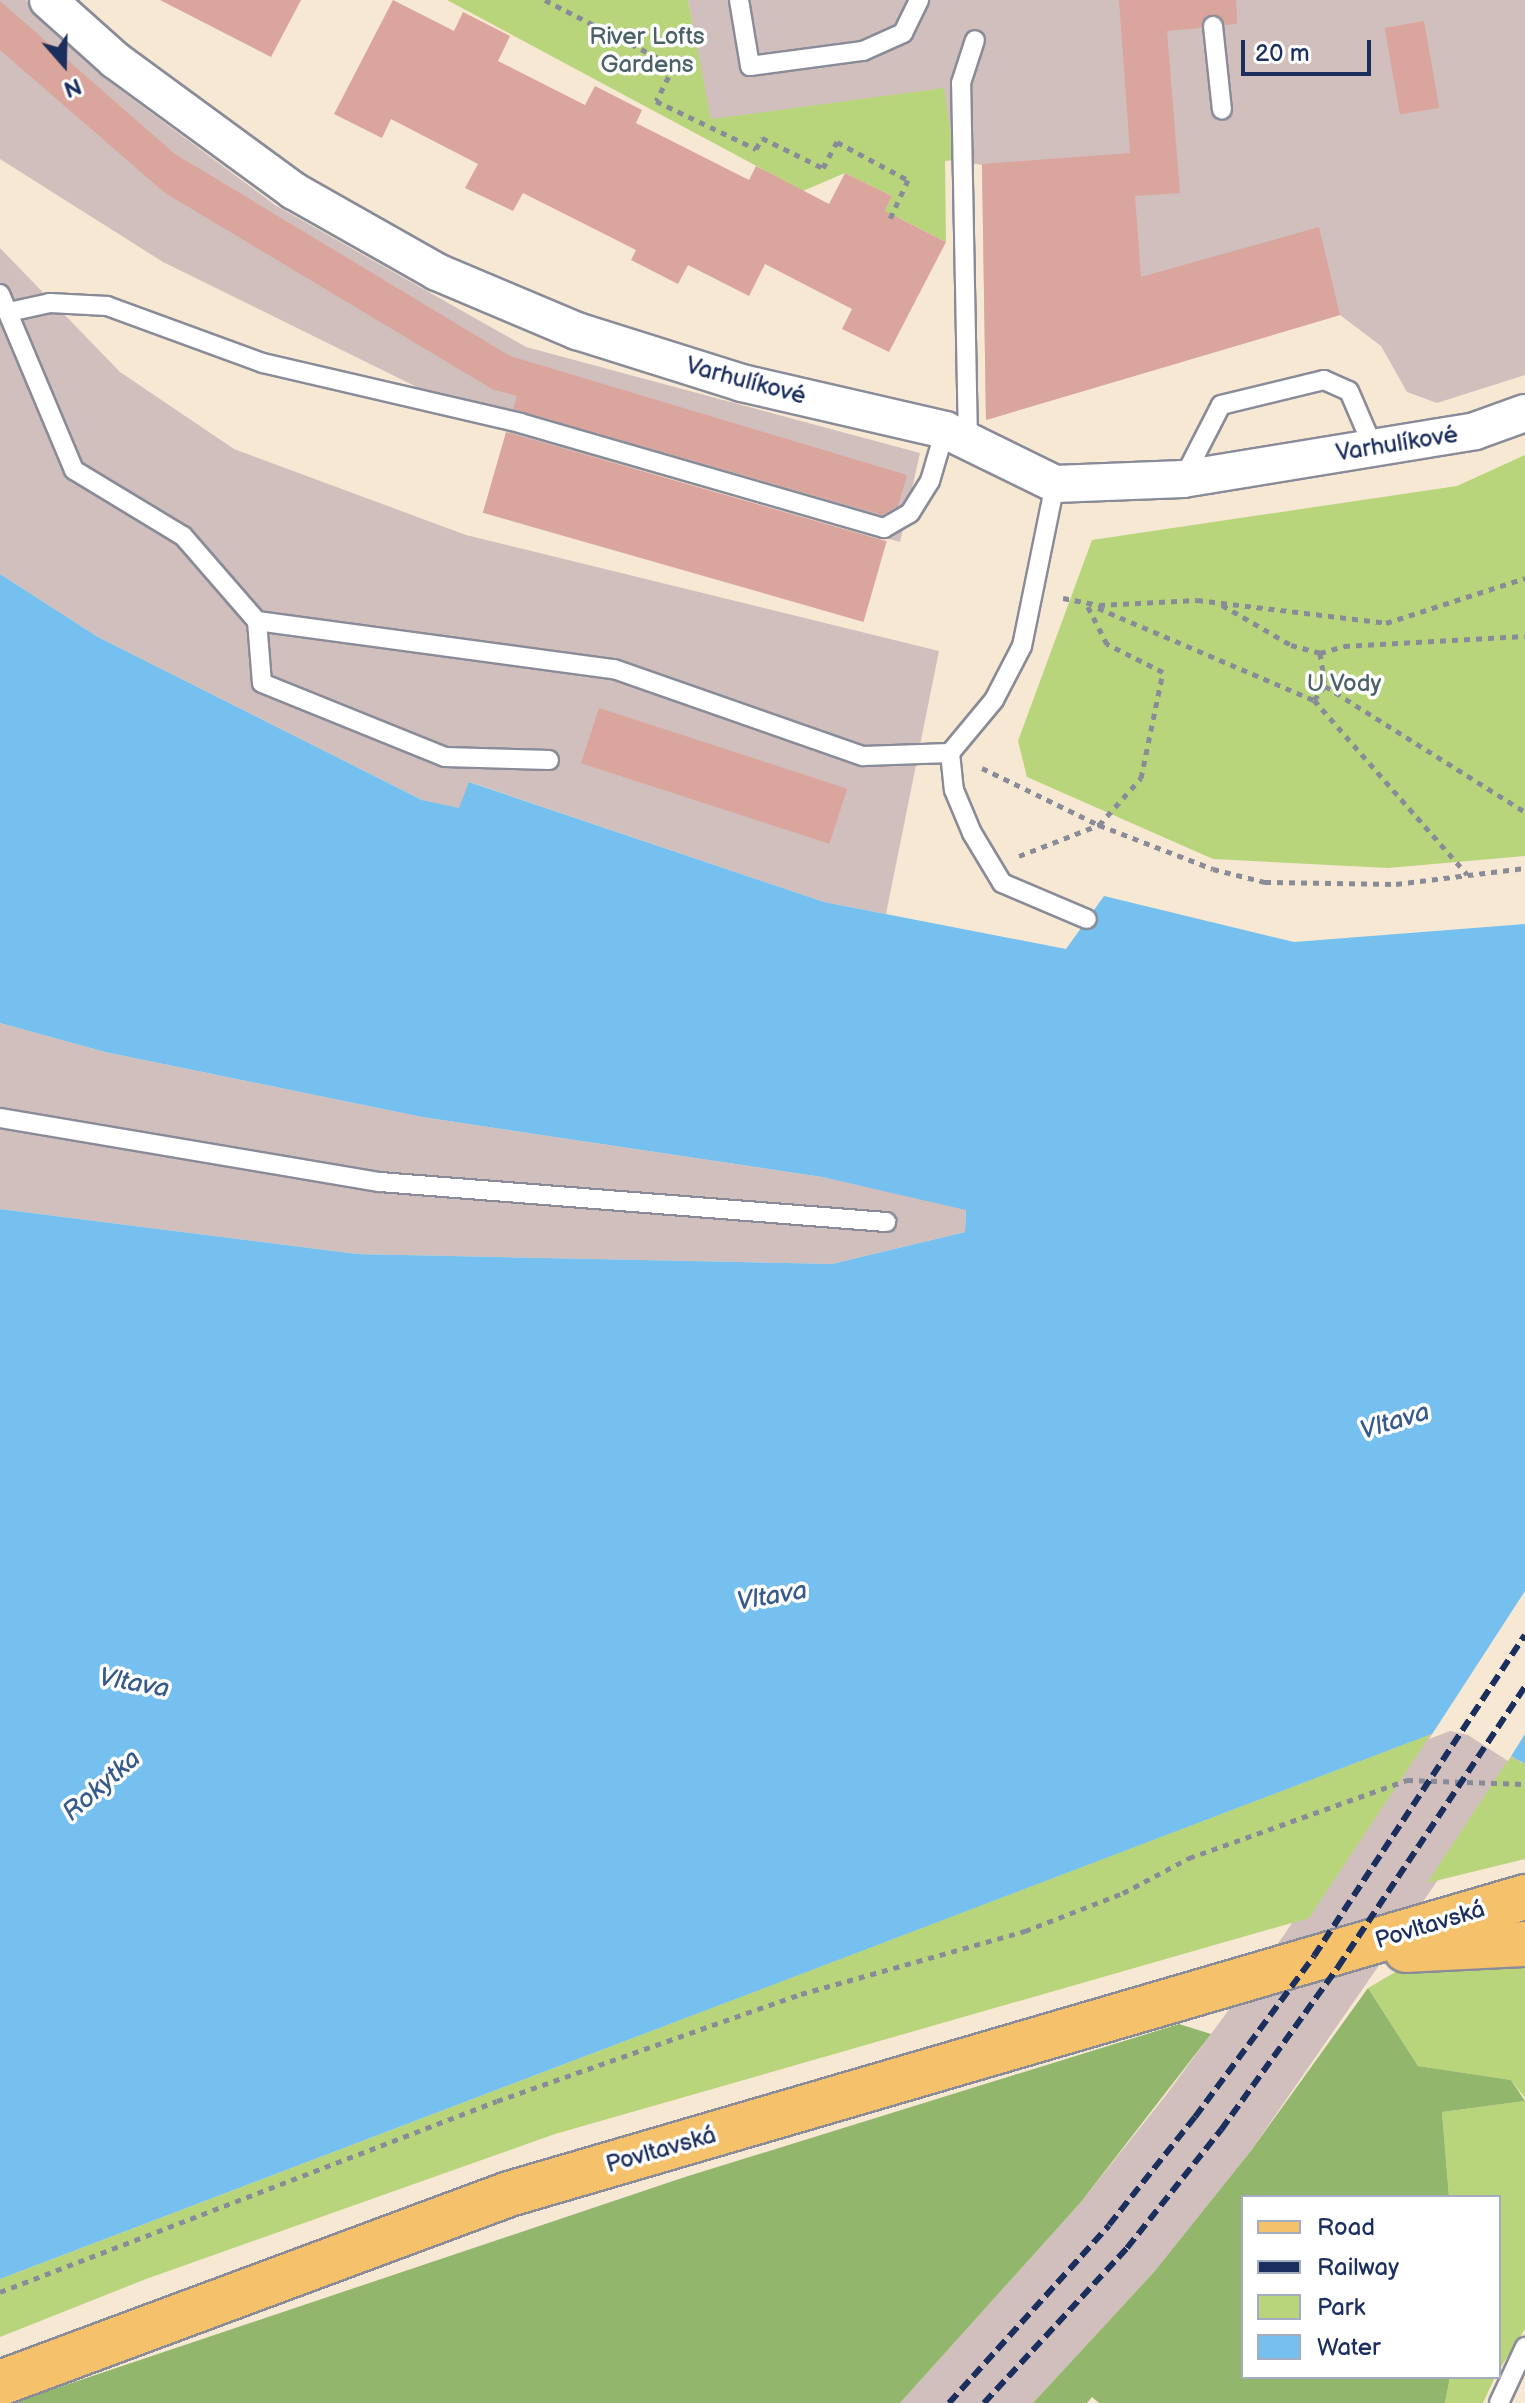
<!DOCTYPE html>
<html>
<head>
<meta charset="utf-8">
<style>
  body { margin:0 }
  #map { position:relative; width:1525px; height:2403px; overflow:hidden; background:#f7e8d3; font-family:"Balsamiq Sans",sans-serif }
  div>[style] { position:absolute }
  .industrial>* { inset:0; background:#d1bfbd }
  .green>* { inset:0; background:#b9d57c }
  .forest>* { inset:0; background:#92b66c }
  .water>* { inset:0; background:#76c0ef }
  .pier>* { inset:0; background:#f7e8d3 }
  .building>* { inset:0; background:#daa59c; transform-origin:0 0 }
  .path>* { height:5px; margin-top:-2.5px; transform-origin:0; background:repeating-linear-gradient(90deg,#898c98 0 6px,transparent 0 12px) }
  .roads { filter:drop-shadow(2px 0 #898c98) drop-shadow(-2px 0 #898c98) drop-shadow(0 2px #898c98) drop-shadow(0 -2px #898c98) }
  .lane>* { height:18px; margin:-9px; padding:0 9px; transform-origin:9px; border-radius:9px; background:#fff }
  .street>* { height:36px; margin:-18px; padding:0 18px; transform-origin:18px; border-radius:18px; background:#fff }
  .primary>* { height:44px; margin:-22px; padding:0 22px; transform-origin:22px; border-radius:22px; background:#f5c16b }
  .rail>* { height:6px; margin-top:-3px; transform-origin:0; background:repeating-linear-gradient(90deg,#1b2f5e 0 12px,transparent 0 18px) }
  span { translate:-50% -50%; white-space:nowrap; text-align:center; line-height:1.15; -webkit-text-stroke:7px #fff; paint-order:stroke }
  .park-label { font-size:24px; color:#4a6167 }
  .street-label { font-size:24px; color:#1b2f5e }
  .water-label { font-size:26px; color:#365a8a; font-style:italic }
  .legend { position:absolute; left:1241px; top:2195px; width:260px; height:184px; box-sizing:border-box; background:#fff; border:2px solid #a4acbf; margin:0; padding:10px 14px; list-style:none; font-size:24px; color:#1b2f5e }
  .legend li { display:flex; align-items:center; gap:16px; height:40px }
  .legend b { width:40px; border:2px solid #a4acbf }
  .north { position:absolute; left:24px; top:24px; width:80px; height:80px; -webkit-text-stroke:6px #fff; paint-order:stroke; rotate:160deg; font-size:22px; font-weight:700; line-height:32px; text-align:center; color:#1b2f5e }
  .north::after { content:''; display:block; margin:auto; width:28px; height:36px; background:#1b2f5e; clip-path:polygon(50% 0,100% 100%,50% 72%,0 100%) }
  .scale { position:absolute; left:1241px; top:40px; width:130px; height:36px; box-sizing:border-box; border:4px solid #1b2f5e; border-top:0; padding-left:10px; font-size:24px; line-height:28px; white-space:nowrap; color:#1b2f5e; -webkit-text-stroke:6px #fff; paint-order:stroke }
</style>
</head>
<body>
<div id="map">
  <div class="industrial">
    <div style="clip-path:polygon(0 0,26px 0,103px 77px,275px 205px,526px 347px,920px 453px,900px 542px,514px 435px,163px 262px,0 159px)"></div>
    <div style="clip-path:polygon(688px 0,1525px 0,1525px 375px,1437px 403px,1407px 392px,1381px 346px,1340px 315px,986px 420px,982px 165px,710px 119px)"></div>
    <div style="clip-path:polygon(0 248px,120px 372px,234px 449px,466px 535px,939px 651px,886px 914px,824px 902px,470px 782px,460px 809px,422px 800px,98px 637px,0 574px)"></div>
    <div style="clip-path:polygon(0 1023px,105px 1052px,422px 1117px,822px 1177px,966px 1209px,965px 1232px,832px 1264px,357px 1254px,0 1209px)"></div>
    <div style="clip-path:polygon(1525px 1572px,1525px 1754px,1250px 2152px,1154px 2272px,1033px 2403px,900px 2403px,1081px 2202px,1166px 2095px,1284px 1935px)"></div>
  </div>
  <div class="green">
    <div style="clip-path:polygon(447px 0,688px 0,711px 119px,944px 88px,955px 160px,945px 161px,946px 242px,899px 218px,882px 217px,892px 196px,845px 173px,803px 191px)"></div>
    <div style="clip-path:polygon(1525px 455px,1525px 856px,1388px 868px,1213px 859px,1027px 777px,1018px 741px,1092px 540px,1457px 486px)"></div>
    <div style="clip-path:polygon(1431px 1734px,1309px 1918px,555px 2134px,146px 2279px,0 2337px,0 2279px)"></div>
    <div style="clip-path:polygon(1510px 1757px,1525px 1764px,1525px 1859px,1427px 1883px)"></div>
    <div style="clip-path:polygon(1409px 1964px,1525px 1967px,1525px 2098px,1511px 2080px,1418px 2066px,1368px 1988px)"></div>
    <div style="clip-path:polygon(1525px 2101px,1525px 2329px,1499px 2370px,1499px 2197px,1449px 2197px,1442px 2112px)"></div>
    <div style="clip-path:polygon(1450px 2377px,1495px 2377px,1483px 2403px,1445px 2403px)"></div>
  </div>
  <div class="forest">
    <div style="clip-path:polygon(1368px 1988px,1418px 2066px,1511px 2080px,1525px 2101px,1442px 2112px,1449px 2197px,1243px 2197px,1243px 2377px,1450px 2377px,1445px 2403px,1099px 2403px,1092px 2397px,1087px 2403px,1033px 2403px,1154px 2272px,1250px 2152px)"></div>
    <div style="clip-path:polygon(1179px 2024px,1211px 2034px,1081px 2202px,900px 2403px,12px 2403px,685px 2177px)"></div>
  </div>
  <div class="water">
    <div style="clip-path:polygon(0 574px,98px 637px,422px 800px,459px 808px,469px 782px,824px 902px,1066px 949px,1104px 896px,1294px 942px,1525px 924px,1525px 1764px,1470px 1731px,1450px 1727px,0 2279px,0 1209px,357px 1254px,832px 1264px,965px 1232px,966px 1210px,822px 1177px,422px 1117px,105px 1052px,0 1023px)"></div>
  </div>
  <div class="pier">
    <div style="clip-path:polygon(1525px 1591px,1525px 1734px,1508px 1761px,1468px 1735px,1450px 1731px,1429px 1739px)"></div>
  </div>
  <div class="building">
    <div style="clip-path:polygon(160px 0,301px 0,271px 57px)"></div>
    <div style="clip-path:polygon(393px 0,454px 31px,463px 12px,510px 36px,498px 61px,585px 105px,595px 86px,642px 110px,636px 123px,749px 180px,756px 166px,829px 204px,845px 173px,892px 196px,885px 211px,946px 242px,889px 352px,842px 329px,852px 309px,765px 264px,749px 296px,688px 265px,678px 284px,631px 260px,636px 250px,523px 193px,513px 211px,465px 188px,478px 164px,391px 119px,382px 138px,334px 114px)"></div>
    <div style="clip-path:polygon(1119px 0,1236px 0,1237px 24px,1225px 25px,1212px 14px,1201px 28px,1167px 31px,1180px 193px,1135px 196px,1141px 277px,1319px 227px,1340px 315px,986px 420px,982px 164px,1130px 153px)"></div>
    <div style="clip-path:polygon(0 1px,175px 154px,510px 356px,907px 475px,898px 506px,882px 515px,513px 409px,517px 396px,492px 389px,165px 193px,0 50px)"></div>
    <div style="left:1424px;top:21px;width:88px;height:40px;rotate:80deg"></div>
    <div style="left:506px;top:432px;width:396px;height:84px;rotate:16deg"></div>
    <div style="left:599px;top:708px;width:261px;height:58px;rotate:18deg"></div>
  </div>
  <div class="path">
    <div style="left:545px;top:0;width:145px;rotate:27.1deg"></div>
    <div style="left:674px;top:66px;width:39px;rotate:117deg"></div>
    <div style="left:656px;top:101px;width:111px;rotate:25.6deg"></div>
    <div style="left:756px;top:149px;width:13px;rotate:-61deg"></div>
    <div style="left:762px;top:138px;width:68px;rotate:26.2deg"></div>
    <div style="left:823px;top:168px;width:30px;rotate:-62deg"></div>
    <div style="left:837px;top:142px;width:81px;rotate:28.2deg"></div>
    <div style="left:908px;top:180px;width:45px;rotate:114.9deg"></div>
    <div style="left:1063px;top:598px;width:37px;rotate:11deg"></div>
    <div style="left:1099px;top:605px;width:98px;rotate:-2.9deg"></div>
    <div style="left:1197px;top:600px;width:190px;rotate:6.9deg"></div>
    <div style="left:1386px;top:623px;width:146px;rotate:-17.9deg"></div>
    <div style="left:1222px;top:605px;width:80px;rotate:30.1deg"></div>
    <div style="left:1291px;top:645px;width:30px;rotate:15deg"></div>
    <div style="left:1320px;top:653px;width:33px;rotate:81deg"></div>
    <div style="left:1325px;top:686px;width:236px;rotate:32.2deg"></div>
    <div style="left:1098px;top:608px;width:235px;rotate:23.1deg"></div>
    <div style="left:1314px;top:700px;width:18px;rotate:-52deg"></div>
    <div style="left:1320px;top:653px;width:25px;rotate:-16deg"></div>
    <div style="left:1344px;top:646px;width:181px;rotate:-3.2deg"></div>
    <div style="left:1314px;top:700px;width:232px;rotate:48.7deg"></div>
    <div style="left:982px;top:768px;width:130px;rotate:26deg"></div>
    <div style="left:1099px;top:825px;width:122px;rotate:21.1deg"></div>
    <div style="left:1213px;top:869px;width:54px;rotate:14deg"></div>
    <div style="left:1265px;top:882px;width:131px;rotate:0.9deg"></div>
    <div style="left:1396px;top:884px;width:130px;rotate:-7.1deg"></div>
    <div style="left:1019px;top:856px;width:86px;rotate:-21.2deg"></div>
    <div style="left:1099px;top:825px;width:63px;rotate:-48.2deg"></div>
    <div style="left:1141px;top:778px;width:108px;rotate:-78.3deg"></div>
    <div style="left:1163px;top:672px;width:63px;rotate:-153.4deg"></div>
    <div style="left:1107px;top:644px;width:46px;rotate:-117.1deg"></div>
    <div style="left:0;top:2292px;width:532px;rotate:-21.02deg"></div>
    <div style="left:497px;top:2101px;width:322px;rotate:-19.4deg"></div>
    <div style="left:801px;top:1994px;width:233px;rotate:-15.7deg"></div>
    <div style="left:1025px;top:1931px;width:105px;rotate:-21.2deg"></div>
    <div style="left:1123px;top:1893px;width:75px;rotate:-27.9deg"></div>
    <div style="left:1189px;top:1858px;width:232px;rotate:-19.7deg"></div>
    <div style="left:1407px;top:1780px;width:118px;rotate:1.9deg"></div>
  </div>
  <div class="roads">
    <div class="lane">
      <div style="left:739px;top:0;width:67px;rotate:80.5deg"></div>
      <div style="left:750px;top:66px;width:114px;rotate:-7.6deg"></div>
      <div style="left:863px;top:51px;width:44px;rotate:-24.2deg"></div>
      <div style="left:903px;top:33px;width:37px;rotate:-64deg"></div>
      <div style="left:1213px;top:26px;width:84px;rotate:83.9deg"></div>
      <div style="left:0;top:294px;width:191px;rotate:67.2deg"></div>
      <div style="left:74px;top:470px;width:127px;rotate:31.2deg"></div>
      <div style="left:183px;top:536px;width:113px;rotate:49deg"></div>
      <div style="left:257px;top:621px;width:360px;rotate:7.7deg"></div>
      <div style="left:614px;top:669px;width:264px;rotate:19.3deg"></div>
      <div style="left:863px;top:756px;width:87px;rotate:-2deg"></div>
      <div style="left:9px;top:312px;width:42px;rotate:-12.4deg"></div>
      <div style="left:50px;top:303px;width:57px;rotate:3deg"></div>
      <div style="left:107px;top:306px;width:166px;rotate:20.1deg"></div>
      <div style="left:263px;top:363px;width:264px;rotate:13.1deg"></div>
      <div style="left:520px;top:423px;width:379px;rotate:16.1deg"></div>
      <div style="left:884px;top:528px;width:30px;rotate:-30deg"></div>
      <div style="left:910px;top:513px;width:38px;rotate:-58deg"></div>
      <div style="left:930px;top:481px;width:53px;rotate:-73.6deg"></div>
      <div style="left:968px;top:442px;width:359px;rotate:-91.1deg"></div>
      <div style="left:961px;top:83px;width:45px;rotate:-72deg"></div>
      <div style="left:1183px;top:479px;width:83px;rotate:-62.8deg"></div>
      <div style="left:1221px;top:405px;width:106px;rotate:-13.6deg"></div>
      <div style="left:1324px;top:380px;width:27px;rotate:24deg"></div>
      <div style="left:1349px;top:391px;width:63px;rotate:66.7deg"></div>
      <div style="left:1055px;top:484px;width:165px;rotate:101.5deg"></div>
      <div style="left:1022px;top:646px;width:61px;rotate:117.4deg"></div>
      <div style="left:994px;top:700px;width:69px;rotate:129.7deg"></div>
      <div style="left:950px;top:753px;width:37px;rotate:84deg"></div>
      <div style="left:954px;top:790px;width:47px;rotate:67.3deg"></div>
      <div style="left:972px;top:833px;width:58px;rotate:59deg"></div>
      <div style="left:1002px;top:883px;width:92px;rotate:23deg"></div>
      <div style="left:257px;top:621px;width:62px;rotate:85.4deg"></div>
      <div style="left:262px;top:683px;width:197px;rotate:22deg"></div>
      <div style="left:445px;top:757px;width:104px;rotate:1.7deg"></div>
      <div style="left:0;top:1118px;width:385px;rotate:9.6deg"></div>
      <div style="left:380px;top:1182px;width:508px;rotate:4.52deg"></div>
      <div style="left:1499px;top:2403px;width:62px;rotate:-65.1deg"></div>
    </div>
    <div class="street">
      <div style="left:48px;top:0;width:90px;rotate:41.8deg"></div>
      <div style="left:115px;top:60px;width:222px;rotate:36.2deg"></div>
      <div style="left:294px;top:191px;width:164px;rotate:29.5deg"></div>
      <div style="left:437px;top:272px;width:152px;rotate:22.9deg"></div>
      <div style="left:577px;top:331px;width:173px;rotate:17.5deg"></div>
      <div style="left:742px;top:383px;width:208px;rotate:13deg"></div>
      <div style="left:945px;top:430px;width:123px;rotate:26.1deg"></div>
      <div style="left:1055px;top:484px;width:128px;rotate:-2.2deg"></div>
      <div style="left:1183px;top:479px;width:296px;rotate:-9.3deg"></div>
      <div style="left:1475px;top:431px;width:53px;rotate:-19.8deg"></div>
    </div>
    <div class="primary">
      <div style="left:1406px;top:1950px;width:119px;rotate:-2.9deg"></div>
      <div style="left:0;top:2383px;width:543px;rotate:-20.37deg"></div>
      <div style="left:509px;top:2194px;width:1059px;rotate:-16.29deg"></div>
    </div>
  </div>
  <div class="rail">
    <div style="left:949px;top:2403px;width:239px;rotate:-48deg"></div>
    <div style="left:1109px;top:2225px;width:138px;rotate:-51.5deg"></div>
    <div style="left:1195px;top:2117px;width:200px;rotate:-53.5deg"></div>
    <div style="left:1314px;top:1956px;width:384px;rotate:-56.7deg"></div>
    <div style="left:984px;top:2403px;width:211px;rotate:-47.3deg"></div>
    <div style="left:1127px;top:2248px;width:151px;rotate:-51.5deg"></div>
    <div style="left:1221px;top:2130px;width:201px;rotate:-54.3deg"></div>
    <div style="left:1338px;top:1967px;width:337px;rotate:-56.3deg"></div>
  </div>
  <div class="park-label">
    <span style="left:647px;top:51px">River Lofts<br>Gardens</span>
    <span style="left:1344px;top:684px">U Vody</span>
  </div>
  <div class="street-label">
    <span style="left:746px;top:381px;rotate:15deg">Varhulíkové</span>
    <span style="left:1397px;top:444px;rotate:-9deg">Varhulíkové</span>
    <span style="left:1430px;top:1925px;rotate:-17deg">Povltavská</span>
    <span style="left:661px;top:2150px;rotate:-16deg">Povltavská</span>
  </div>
  <div class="water-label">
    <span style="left:1395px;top:1422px;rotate:-17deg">Vltava</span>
    <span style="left:772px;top:1597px;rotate:-10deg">Vltava</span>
    <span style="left:134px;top:1684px;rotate:10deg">Vltava</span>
    <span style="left:102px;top:1786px;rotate:-41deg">Rokytka</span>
  </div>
  <ul class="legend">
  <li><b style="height:10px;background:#f5c16b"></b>Road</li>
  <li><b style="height:10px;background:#1b2f5e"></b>Railway</li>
  <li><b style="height:22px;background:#b9d57c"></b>Park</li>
  <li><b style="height:22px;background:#76c0ef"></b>Water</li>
  </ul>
  <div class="north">N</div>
  <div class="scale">20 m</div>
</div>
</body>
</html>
